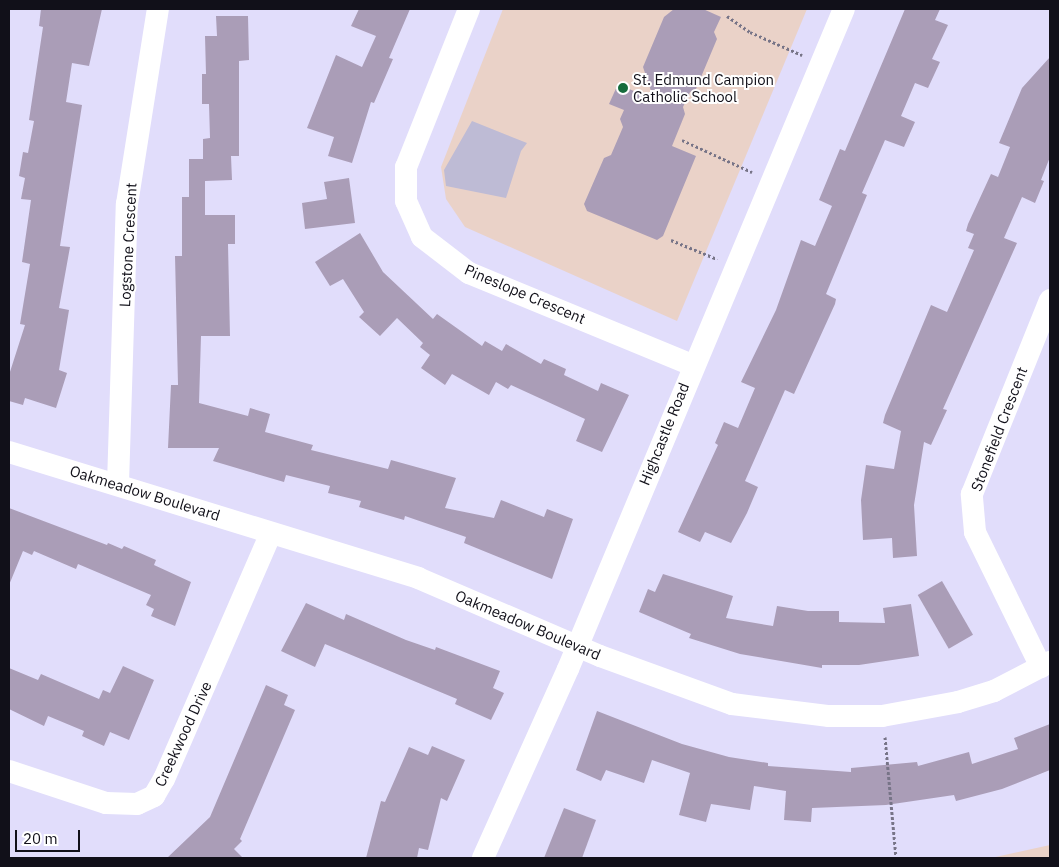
<!DOCTYPE html>
<html>
<head>
<meta charset="utf-8">
<style>
	body { margin:0 }
	#map { position:relative; width:1059px; height:867px; overflow:hidden; background:#e1ddfb; font-family:"IBM Plex Sans",sans-serif }
	div>[style] { position:absolute }
	.education>* { inset:0; background:#ead2c8 }
	.green>* { inset:0; background:#bebbd5 }
	.building>* { inset:0; background:#aa9db7; transform-origin:0 0 }
	.path>* { height:3px; margin-top:-1.5px; transform-origin:0; background:repeating-linear-gradient(90deg,#777487 0 2.5px,transparent 0 5px) }
	.minor>* { height:22px; margin:-11px; padding:0 11px; transform-origin:11px; border-radius:11px; background:#fff }
	.dots>* { width:14px; height:14px; translate:-50% -50%; box-sizing:border-box; border:2px solid #fff; border-radius:50% }
	span { translate:-50% -50%; white-space:nowrap; text-align:center; line-height:1.15; -webkit-text-stroke:4px #fff; paint-order:stroke }
	.poi-label { font-size:15px; color:#111019 }
	.left { translate:0 -50%; text-align:left }
	.street-label { font-size:15px; color:#111019 }
	.frame { position:absolute; inset:0; border:10px solid #111019; pointer-events:none }
	.scale { position:absolute; left:15px; top:830px; width:65px; height:22px; box-sizing:border-box; border:2px solid #111019; border-top:0; padding-left:6px; font-size:15px; line-height:18px; white-space:nowrap; color:#111019; -webkit-text-stroke:4px #fff; paint-order:stroke }
</style>
</head>
<body>
<div id="map">
	<div class="education">
		<div style="clip-path:polygon(503px 9px,807px 9px,677px 321px,465px 227px,446px 199px,441px 167px)"></div>
		<div style="clip-path:polygon(1050px 845px,1050px 858px,991px 858px)"></div>
	</div>
	<div class="green">
		<div style="clip-path:polygon(472px 121px,527px 143px,521px 151px,506px 198px,446px 186px,444px 170px)"></div>
	</div>
	<div class="building">
		<div style="clip-path:polygon(41px 9px,102px 9px,89px 66px,72px 63px,66px 102px,82px 105px,60px 246px,70px 247px,59px 308px,69px 310px,59px 370px,67px 373px,56px 408px,25px 398px,23px 405px,9px 401px,9px 375px,25px 325px,20px 324px,30px 264px,22px 262px,31px 200px,21px 199px,25px 178px,19px 176px,23px 152px,28px 153px,34px 121px,29px 120px,43px 27px,39px 26px)"></div>
		<div style="clip-path:polygon(359px 9px,410px 9px,389px 58px,393px 59px,374px 103px,371px 102px,352px 163px,328px 156px,334px 137px,307px 128px,336px 55px,362px 67px,376px 36px,351px 26px)"></div>
		<div style="clip-path:polygon(674px 9px,703px 9px,721px 17px,714px 32px,717px 39px,696px 89px,690px 92px,683px 107px,685px 114px,672px 146px,696px 156px,663px 236px,657px 240px,587px 211px,584px 204px,604px 158px,611px 155px,623px 127px,620px 119px,624px 110px,609px 104px,618px 84px,654px 100px,643px 67px,664px 17px)"></div>
		<div style="clip-path:polygon(905px 9px,940px 9px,935px 20px,948px 25px,932px 59px,940px 62px,928px 88px,915px 83px,901px 116px,915px 122px,904px 147px,885px 140px,862px 193px,867px 195px,826px 294px,836px 299px,835px 304px,794px 394px,785px 390px,745px 481px,758px 487px,747px 513px,731px 543px,705px 532px,700px 542px,678px 532px,718px 445px,715px 443px,724px 422px,738px 428px,755px 388px,741px 382px,776px 310px,801px 240px,815px 246px,832px 206px,819px 200px,840px 149px,845px 151px)"></div>
		<div style="clip-path:polygon(216px 16px,248px 16px,249px 60px,239px 61px,239px 156px,231px 156px,232px 180px,205px 181px,205px 215px,235px 215px,235px 244px,228px 244px,230px 336px,201px 336px,199px 403px,248px 416px,250px 408px,270px 414px,265px 432px,313px 445px,311px 450px,388px 469px,391px 460px,456px 478px,445px 508px,494px 518px,501px 500px,544px 517px,547px 509px,573px 519px,552px 579px,464px 543px,466px 537px,405px 516px,404px 520px,359px 507px,361px 501px,328px 493px,330px 486px,286px 475px,284px 482px,213px 461px,219px 448px,168px 448px,171px 385px,178px 385px,175px 256px,182px 256px,182px 197px,189px 197px,189px 159px,203px 159px,203px 139px,210px 138px,209px 104px,202px 104px,202px 74px,206px 74px,205px 36px,217px 36px)"></div>
		<div style="clip-path:polygon(1050px 57px,1050px 157px,1041px 180px,1044px 181px,1035px 203px,1022px 197px,1004px 238px,1017px 243px,943px 409px,947px 410px,931px 445px,924px 442px,914px 505px,917px 556px,893px 558px,892px 538px,863px 540px,861px 500px,866px 465px,894px 469px,901px 431px,883px 423px,885px 415px,931px 305px,947px 312px,974px 250px,968px 248px,974px 234px,966px 231px,968px 224px,991px 174px,998px 177px,1010px 147px,999px 143px,1022px 88px)"></div>
		<div style="clip-path:polygon(349px 178px,355px 223px,305px 229px,302px 203px,327px 199px,324px 182px)"></div>
		<div style="clip-path:polygon(360px 233px,383px 272px,433px 319px,437px 314px,482px 346px,485px 341px,502px 351px,506px 344px,541px 364px,544px 359px,566px 369px,564px 375px,598px 391px,601px 383px,629px 395px,602px 452px,576px 441px,585px 419px,511px 385px,508px 389px,496px 382px,489px 395px,452px 374px,445px 385px,421px 368px,430px 355px,420px 347px,423px 343px,397px 318px,380px 336px,359px 317px,364px 312px,343px 279px,330px 286px,315px 262px)"></div>
		<div style="clip-path:polygon(9px 508px,107px 545px,108px 543px,122px 549px,124px 546px,156px 560px,154px 565px,191px 582px,175px 626px,151px 616px,154px 609px,146px 605px,151px 595px,78px 564px,76px 569px,34px 551px,32px 555px,23px 551px,9px 585px)"></div>
		<div style="clip-path:polygon(663px 574px,733px 596px,726px 618px,773px 626px,777px 606px,808px 611px,839px 611px,839px 622px,885px 623px,883px 608px,911px 604px,919px 656px,859px 665px,822px 665px,822px 668px,740px 654px,689px 638px,691px 634px,639px 612px,648px 589px,655px 592px)"></div>
		<div style="left:942px;top:581px;width:62px;height:28px;rotate:60deg"></div>
		<div style="clip-path:polygon(306px 603px,344px 620px,346px 614px,406px 640px,435px 650px,436px 647px,500px 671px,493px 688px,504px 693px,491px 720px,455px 704px,457px 699px,325px 644px,315px 667px,281px 651px)"></div>
		<div style="clip-path:polygon(123px 666px,154px 680px,129px 740px,110px 732px,104px 746px,82px 736px,84px 731px,48px 716px,44px 726px,9px 709px,9px 668px,38px 680px,41px 674px,99px 699px,103px 690px,110px 693px)"></div>
		<div style="clip-path:polygon(266px 685px,288px 695px,284px 705px,295px 710px,240px 839px,242px 841px,234px 849px,243px 858px,167px 858px,210px 817px)"></div>
		<div style="clip-path:polygon(597px 711px,682px 744px,729px 757px,768px 763px,768px 766px,851px 772px,851px 768px,917px 762px,918px 766px,969px 752px,972px 764px,1018px 749px,1014px 738px,1050px 724px,1050px 770px,1002px 789px,956px 801px,954px 795px,886px 805px,812px 808px,811px 822px,784px 820px,786px 791px,754px 786px,750px 810px,711px 804px,706px 822px,679px 815px,690px 773px,652px 760px,644px 783px,606px 770px,601px 781px,576px 770px)"></div>
		<div style="clip-path:polygon(432px 746px,465px 760px,447px 801px,441px 798px,428px 850px,419px 848px,417px 858px,366px 858px,381px 801px,385px 802px,409px 747px,428px 755px)"></div>
		<div style="clip-path:polygon(564px 808px,596px 820px,582px 858px,544px 858px)"></div>
	</div>
	<div class="path">
		<div style="left:727px;top:16px;width:28px;rotate:35deg"></div>
		<div style="left:750px;top:32px;width:57px;rotate:23.9deg"></div>
		<div style="left:682px;top:140px;width:77px;rotate:24.6deg"></div>
		<div style="left:671px;top:240px;width:50px;rotate:22.4deg"></div>
		<div style="left:885px;top:737px;width:121px;rotate:84.8deg"></div>
	</div>
	<div class="minor">
		<div style="left:469px;top:9px;width:170px;rotate:111.7deg"></div>
		<div style="left:406px;top:167px;width:34px;rotate:90deg"></div>
		<div style="left:406px;top:201px;width:39px;rotate:66deg"></div>
		<div style="left:422px;top:237px;width:59px;rotate:37.5deg"></div>
		<div style="left:469px;top:273px;width:241px;rotate:22.4deg"></div>
		<div style="left:9px;top:452px;width:428px;rotate:17.1deg"></div>
		<div style="left:418px;top:578px;width:198px;rotate:23.2deg"></div>
		<div style="left:600px;top:656px;width:140px;rotate:20deg"></div>
		<div style="left:732px;top:704px;width:98px;rotate:7.1deg"></div>
		<div style="left:829px;top:716px;width:53px"></div>
		<div style="left:882px;top:716px;width:77px;rotate:-10.4deg"></div>
		<div style="left:958px;top:702px;width:38px;rotate:-17deg"></div>
		<div style="left:994px;top:691px;width:63px;rotate:-27.4deg"></div>
		<div style="left:118px;top:484px;width:280px;rotate:-88.2deg"></div>
		<div style="left:127px;top:204px;width:197px;rotate:-81deg"></div>
		<div style="left:1041px;top:667px;width:150px;rotate:-116.1deg"></div>
		<div style="left:975px;top:532px;width:38px;rotate:-95deg"></div>
		<div style="left:972px;top:494px;width:209px;rotate:-68.1deg"></div>
		<div style="left:9px;top:771px;width:102px;rotate:18.3deg"></div>
		<div style="left:106px;top:803px;width:31px;rotate:2deg"></div>
		<div style="left:137px;top:804px;width:19px;rotate:-25deg"></div>
		<div style="left:154px;top:796px;width:20px;rotate:-60deg"></div>
		<div style="left:164px;top:779px;width:268px;rotate:-66.5deg"></div>
		<div style="left:483px;top:858px;width:207px;rotate:-65.8deg"></div>
		<div style="left:568px;top:669px;width:715px;rotate:-67.31deg"></div>
	</div>
	<div class="dots">
		<div style="left:623px;top:88px;background:#156b3c"></div>
	</div>
	<div class="poi-label">
		<span class="left" style="left:633px;top:88px">St. Edmund Campion<br>Catholic School</span>
	</div>
	<div class="street-label">
		<span style="left:128px;top:245px;rotate:-87deg">Logstone Crescent</span>
		<span style="left:525px;top:294px;rotate:23deg">Pineslope Crescent</span>
		<span style="left:999px;top:429px;rotate:-69deg">Stonefield Crescent</span>
		<span style="left:664px;top:434px;rotate:-68deg">Highcastle Road</span>
		<span style="left:145px;top:493px;rotate:17deg">Oakmeadow Boulevard</span>
		<span style="left:528px;top:625px;rotate:23deg">Oakmeadow Boulevard</span>
		<span style="left:183px;top:734px;rotate:-65deg">Creekwood Drive</span>
	</div>
	<div class="frame"></div>
	<div class="scale">20 m</div>
</div>
</body>
</html>
